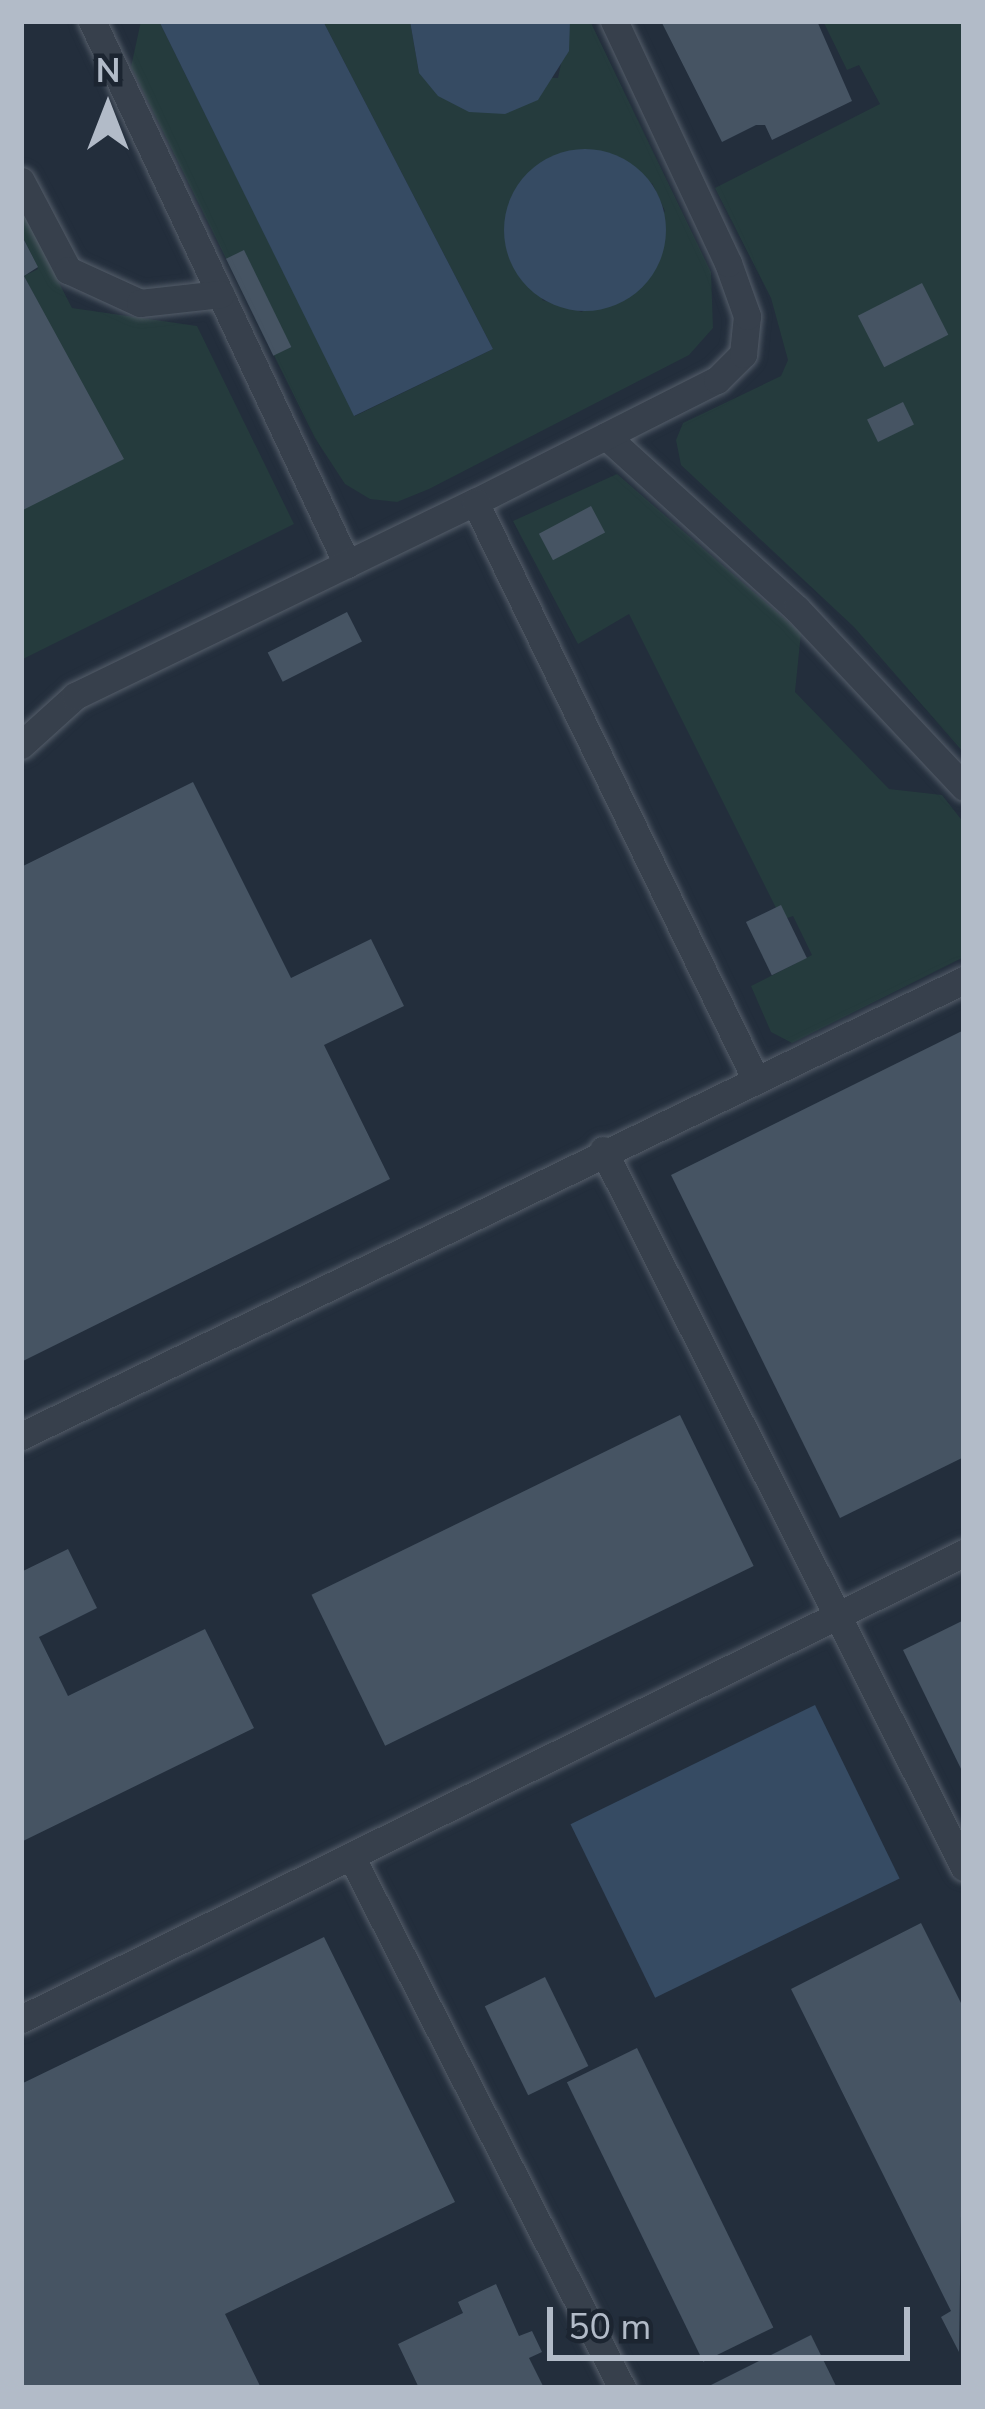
<!DOCTYPE html>
<html>
<head>
<meta charset="utf-8">
<style>
	body { margin:0 }
	#map { position:relative; width:985px; height:2409px; overflow:hidden; background:#232e3c; font-family:"Nunito Sans",sans-serif }
	div>[style] { position:absolute }
	.green>* { inset:0; background:#253b3d }
	.water>* { inset:0; background:#364b63; transform-origin:0 0 }
	.round { border-radius:50% }
	.building>* { inset:0; background:#465463; transform-origin:0 0 }
	.roads { filter:drop-shadow(0 0 3px #555e6a) drop-shadow(0 0 3px #555e6a) }
	.lane>* { height:27px; margin:-13.5px; padding:0 13.5px; transform-origin:13.5px; border-radius:13.5px; background:#37404c }
	span { translate:-50% -50%; white-space:nowrap; text-align:center; line-height:1.15; -webkit-text-stroke:9px #1c2531; paint-order:stroke }
	.frame { position:absolute; inset:0; border:24px solid #b2bbc8; pointer-events:none }
	.north { position:absolute; left:48px; top:48px; width:120px; height:120px; -webkit-text-stroke:9px #1c2531; paint-order:stroke; rotate:0deg; font-size:33px; font-weight:700; line-height:48px; text-align:center; color:#b2bbc8 }
	.north::after { content:''; display:block; margin:auto; width:42px; height:54px; background:#b2bbc8; clip-path:polygon(50% 0,100% 100%,50% 72%,0 100%) }
	.scale { position:absolute; left:547px; top:2307px; width:363px; height:54px; box-sizing:border-box; border:6px solid #b2bbc8; border-top:0; padding-left:15px; font-size:36px; line-height:42px; white-space:nowrap; color:#b2bbc8; -webkit-text-stroke:9px #1c2531; paint-order:stroke }
</style>
</head>
<body>
<div id="map">
	<div class="green">
		<div style="clip-path:polygon(evenodd,141px 21px,159px 21px,355px 416px,493px 349px,323px 21px,410px 21px,419px 73px,558px 78px,570px 21px,590px 21px,711px 272px,713px 328px,689px 355px,429px 489px,397px 502px,370px 499px,345px 484px,315px 438px,131px 67px,141px 21px,652px 183px,665px 211px,582px 312px,542px 300px,652px 183px)"></div>
		<div style="clip-path:polygon(823px 21px,964px 21px,964px 753px,854px 627px,681px 465px,676px 440px,683px 423px,781px 376px,788px 360px,771px 298px,715px 188px,880px 104px,859px 65px,847px 70px)"></div>
		<div style="clip-path:polygon(21px 209px,72px 308px,197px 326px,294px 524px,21px 660px,21px 508px,120px 459px,24px 276px,38px 269px,21px 233px)"></div>
		<div style="clip-path:polygon(617px 474px,801px 633px,795px 692px,889px 789px,942px 795px,964px 823px,964px 957px,792px 1043px,771px 1032px,751px 986px,812px 955px,793px 916px,782px 920px,629px 614px,578px 644px,513px 521px)"></div>
	</div>
	<div class="water">
		<div style="clip-path:polygon(159px 21px,323px 21px,493px 349px,354px 416px)"></div>
		<div style="clip-path:polygon(410px 21px,570px 21px,569px 51px,538px 100px,505px 114px,469px 112px,438px 96px,419px 73px)"></div>
		<div class="round" style="left:504px;top:149px;width:162px;height:162px"></div>
		<div style="left:815px;top:1705px;width:193px;height:272px;rotate:64deg"></div>
	</div>
	<div class="building">
		<div style="clip-path:polygon(661px 21px,817px 21px,852px 101px,772px 140px,765px 125px,756px 125px,722px 142px)"></div>
		<div style="clip-path:polygon(21px 234px,38px 267px,24px 276px,124px 459px,21px 511px)"></div>
		<div style="left:244px;top:250px;width:108px;height:20px;rotate:64deg"></div>
		<div style="left:922px;top:283px;width:58px;height:72px;rotate:63deg"></div>
		<div style="left:903px;top:402px;width:25px;height:40px;rotate:64deg"></div>
		<div style="left:591px;top:506px;width:30px;height:59px;rotate:62deg"></div>
		<div style="left:347px;top:612px;width:33px;height:89px;rotate:63deg"></div>
		<div style="clip-path:polygon(193px 782px,291px 978px,371px 939px,404px 1006px,324px 1045px,390px 1179px,21px 1362px,21px 867px)"></div>
		<div style="left:781px;top:905px;width:59px;height:39px;rotate:64deg"></div>
		<div style="clip-path:polygon(964px 1030px,964px 1457px,840px 1518px,671px 1175px)"></div>
		<div style="left:680px;top:1415px;width:168px;height:410px;rotate:64deg"></div>
		<div style="clip-path:polygon(68px 1549px,97px 1608px,39px 1637px,68px 1696px,205px 1629px,254px 1728px,21px 1842px,21px 1572px)"></div>
		<div style="clip-path:polygon(964px 1620px,964px 1775px,903px 1650px)"></div>
		<div style="clip-path:polygon(921px 1923px,964px 2009px,959px 2352px,941px 2317px,951px 2311px,791px 1989px)"></div>
		<div style="clip-path:polygon(324px 1937px,455px 2202px,225px 2314px,261px 2388px,21px 2388px,21px 2084px)"></div>
		<div style="left:545px;top:1977px;width:99px;height:67px;rotate:64deg"></div>
		<div style="left:637px;top:2048px;width:311px;height:78px;rotate:64deg"></div>
		<div style="clip-path:polygon(496px 2284px,519px 2336px,532px 2331px,542px 2352px,529px 2358px,544px 2388px,419px 2388px,398px 2344px,463px 2313px,458px 2302px)"></div>
		<div style="clip-path:polygon(811px 2335px,837px 2388px,705px 2388px)"></div>
	</div>
	<div class="roads">
		<div class="lane">
			<div style="left:92px;top:21px;width:600px;rotate:64.84deg"></div>
			<div style="left:21px;top:181px;width:101px;rotate:62.2deg"></div>
			<div style="left:68px;top:270px;width:79px;rotate:24.6deg"></div>
			<div style="left:140px;top:303px;width:81px;rotate:-6.4deg"></div>
			<div style="left:606px;top:436px;width:258px;rotate:42.2deg"></div>
			<div style="left:797px;top:609px;width:244px;rotate:46.8deg"></div>
			<div style="left:475px;top:502px;width:271px;rotate:-26.8deg"></div>
			<div style="left:717px;top:380px;width:37px;rotate:-45deg"></div>
			<div style="left:743px;top:354px;width:38px;rotate:-84deg"></div>
			<div style="left:747px;top:316px;width:56px;rotate:-109.7deg"></div>
			<div style="left:728px;top:263px;width:268px;rotate:-115.2deg"></div>
			<div style="left:21px;top:745px;width:73px;rotate:-42.2deg"></div>
			<div style="left:75px;top:696px;width:445px;rotate:-25.9deg"></div>
			<div style="left:475px;top:502px;width:638px;rotate:64.08deg"></div>
			<div style="left:603px;top:1150px;width:803px;rotate:63.28deg"></div>
			<div style="left:21px;top:1436px;width:1047px;rotate:-25.81deg"></div>
			<div style="left:351px;top:1856px;width:597px;rotate:63.01deg"></div>
			<div style="left:21px;top:2019px;width:1052px;rotate:-26.3deg"></div>
		</div>
	</div>
	<div class="frame"></div>
	<div class="north">N</div>
	<div class="scale">50 m</div>
</div>
</body>
</html>
